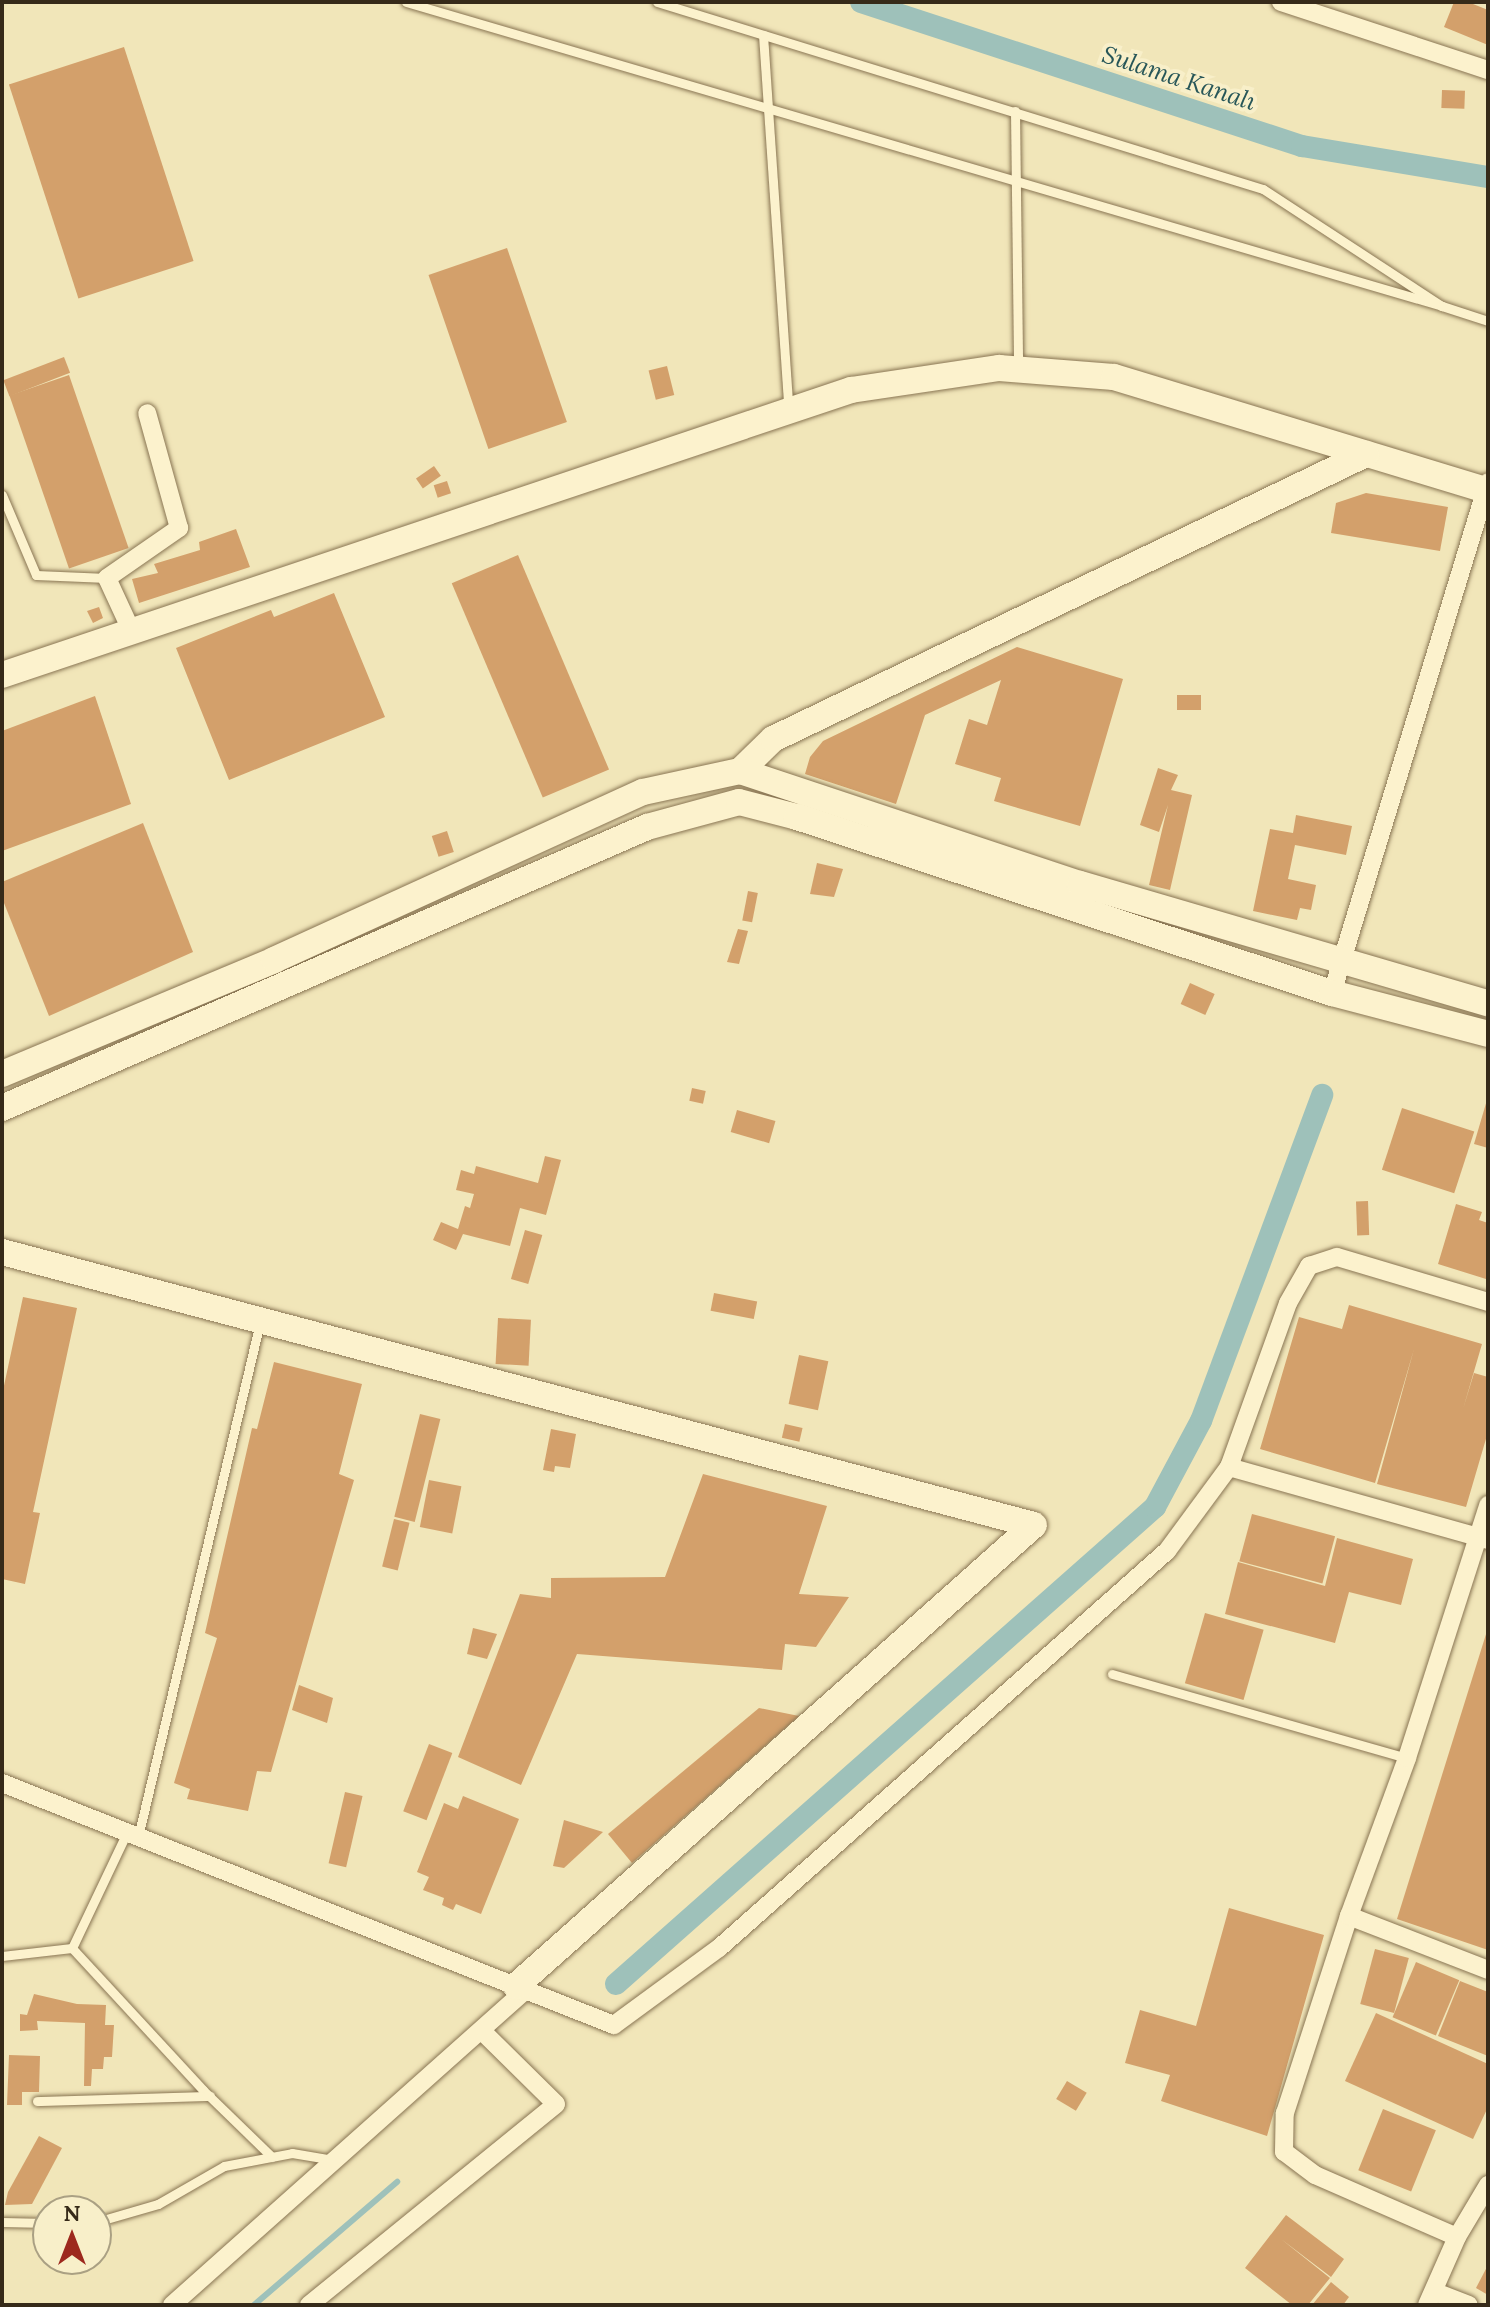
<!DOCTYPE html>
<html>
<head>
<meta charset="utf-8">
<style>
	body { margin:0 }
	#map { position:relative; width:1490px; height:2307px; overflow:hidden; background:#f1e6b9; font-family:Lora,serif }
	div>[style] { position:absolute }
	.stream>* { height:6px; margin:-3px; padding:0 3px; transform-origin:3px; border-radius:3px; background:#9ec1ba }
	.canal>* { height:22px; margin:-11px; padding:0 11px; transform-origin:11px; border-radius:11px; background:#9ec1ba }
	.building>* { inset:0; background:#d3a06b; transform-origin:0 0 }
	.roads { filter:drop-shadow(0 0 2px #897553) drop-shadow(0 0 2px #897553) }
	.lane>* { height:9px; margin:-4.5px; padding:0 4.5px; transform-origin:4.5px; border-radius:4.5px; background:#fcf2cd }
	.street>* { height:18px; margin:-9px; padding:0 9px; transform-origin:9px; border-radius:9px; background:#fcf2cd }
	.secondary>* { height:26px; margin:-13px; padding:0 13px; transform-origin:13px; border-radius:13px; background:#fcf2cd }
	span { translate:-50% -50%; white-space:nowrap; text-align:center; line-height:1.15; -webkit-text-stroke:8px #f8efc9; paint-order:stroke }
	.water-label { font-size:24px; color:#275658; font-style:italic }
	.frame { position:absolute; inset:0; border:4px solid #362a19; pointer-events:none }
	.north { position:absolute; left:32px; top:2195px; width:80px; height:80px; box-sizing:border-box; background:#f8efc9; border:2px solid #aaa083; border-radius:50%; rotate:0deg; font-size:22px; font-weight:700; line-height:32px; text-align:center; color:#362a19 }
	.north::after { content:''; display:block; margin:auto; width:28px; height:36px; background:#9d291e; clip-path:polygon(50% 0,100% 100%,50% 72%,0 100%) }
</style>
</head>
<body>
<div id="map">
	<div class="stream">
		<div style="left:254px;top:2305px;width:189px;rotate:-40.7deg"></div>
	</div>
	<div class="canal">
		<div style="left:861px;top:2px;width:464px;rotate:18.1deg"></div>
		<div style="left:1302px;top:146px;width:189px;rotate:9.5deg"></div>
		<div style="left:616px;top:1984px;width:720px;rotate:-41.51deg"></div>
		<div style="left:1155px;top:1507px;width:98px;rotate:-61.9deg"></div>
		<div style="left:1201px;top:1421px;width:348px;rotate:-69.6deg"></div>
	</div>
	<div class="building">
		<div style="clip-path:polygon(1454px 2px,1468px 2px,1488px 10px,1488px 45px,1444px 27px)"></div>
		<div style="left:124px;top:47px;width:225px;height:121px;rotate:72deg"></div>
		<div style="left:1442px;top:90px;width:23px;height:18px;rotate:2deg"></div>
		<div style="left:507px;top:248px;width:184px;height:83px;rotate:71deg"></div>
		<div style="left:64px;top:357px;width:17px;height:65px;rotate:69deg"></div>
		<div style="left:667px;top:366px;width:30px;height:19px;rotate:76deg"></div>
		<div style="left:69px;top:375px;width:183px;height:63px;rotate:71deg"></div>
		<div style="left:434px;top:466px;width:12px;height:22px;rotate:55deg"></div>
		<div style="left:447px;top:481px;width:13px;height:14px;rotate:72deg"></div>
		<div style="clip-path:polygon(1366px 493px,1448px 507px,1440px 551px,1331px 533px,1336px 503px)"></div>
		<div style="clip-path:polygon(236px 529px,250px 567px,139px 603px,132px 579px,158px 573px,154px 564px,200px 550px,199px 542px)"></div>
		<div style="left:518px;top:555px;width:233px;height:72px;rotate:67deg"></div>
		<div style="clip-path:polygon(334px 593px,385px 717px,229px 780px,176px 648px,271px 610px,274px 617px)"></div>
		<div style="clip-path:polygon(99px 607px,103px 618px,93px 623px,87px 611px)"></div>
		<div style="clip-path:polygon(1017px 647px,1123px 679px,1080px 826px,994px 801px,1001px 778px,955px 764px,969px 719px,987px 725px,1001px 680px,925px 715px,896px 804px,805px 774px,810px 757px,823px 741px)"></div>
		<div style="left:1177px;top:695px;width:24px;height:15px"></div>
		<div style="clip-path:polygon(95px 696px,131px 804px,2px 851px,2px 731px)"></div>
		<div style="clip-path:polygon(1158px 768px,1178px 775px,1171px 790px,1192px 795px,1170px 890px,1149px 885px,1168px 805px,1159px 832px,1140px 825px)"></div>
		<div style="clip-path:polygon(1296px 815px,1352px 826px,1346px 855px,1295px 845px,1288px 879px,1316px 885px,1311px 910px,1300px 908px,1297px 920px,1253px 911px,1270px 829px,1293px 833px)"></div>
		<div style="clip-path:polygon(143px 823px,193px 952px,49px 1016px,2px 898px,2px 882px)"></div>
		<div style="left:447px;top:831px;width:22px;height:16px;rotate:72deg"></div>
		<div style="clip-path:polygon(817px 863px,843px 869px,834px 897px,810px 894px)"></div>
		<div style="left:748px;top:891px;width:10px;height:30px;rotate:11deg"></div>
		<div style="clip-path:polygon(738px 929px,748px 931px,739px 964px,727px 962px)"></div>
		<div style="left:1190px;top:983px;width:27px;height:23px;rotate:24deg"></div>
		<div style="left:692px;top:1088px;width:14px;height:13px;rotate:12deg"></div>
		<div style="clip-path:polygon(1487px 1100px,1488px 1100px,1488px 1148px,1474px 1144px)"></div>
		<div style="left:1402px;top:1108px;width:76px;height:65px;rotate:18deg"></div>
		<div style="left:737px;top:1110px;width:40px;height:23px;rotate:16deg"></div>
		<div style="clip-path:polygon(545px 1156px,561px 1160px,546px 1215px,520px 1208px,510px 1246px,463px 1234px,456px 1250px,433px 1240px,441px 1222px,458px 1229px,465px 1206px,470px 1208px,474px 1194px,456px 1190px,461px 1170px,474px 1174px,476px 1166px,538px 1183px)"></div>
		<div style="left:1368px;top:1201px;width:34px;height:12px;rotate:88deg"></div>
		<div style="clip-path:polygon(1456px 1204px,1482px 1212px,1479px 1220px,1488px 1223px,1486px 1279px,1438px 1264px)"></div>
		<div style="left:525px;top:1230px;width:18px;height:51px;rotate:16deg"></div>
		<div style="left:714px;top:1293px;width:44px;height:18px;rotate:11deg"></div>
		<div style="clip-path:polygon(23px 1297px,77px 1308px,33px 1512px,40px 1513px,25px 1584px,2px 1579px,2px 1395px)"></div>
		<div style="clip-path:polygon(1349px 1305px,1482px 1344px,1463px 1409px,1474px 1373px,1488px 1377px,1488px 1432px,1466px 1507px,1377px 1484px,1414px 1349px,1375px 1483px,1260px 1449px,1299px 1317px,1342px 1329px)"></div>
		<div style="left:498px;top:1318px;width:33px;height:46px;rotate:3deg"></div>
		<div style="left:799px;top:1355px;width:30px;height:50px;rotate:12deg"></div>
		<div style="clip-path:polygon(274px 1362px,362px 1384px,339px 1474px,354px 1480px,271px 1772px,257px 1771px,248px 1811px,187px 1799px,190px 1789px,174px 1783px,217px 1638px,205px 1633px,252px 1428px,257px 1429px)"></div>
		<div style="left:420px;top:1414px;width:21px;height:106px;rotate:14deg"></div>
		<div style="left:785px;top:1424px;width:18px;height:14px;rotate:13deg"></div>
		<div style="clip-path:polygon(551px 1429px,576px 1434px,570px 1468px,555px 1466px,554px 1472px,543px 1470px)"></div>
		<div style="clip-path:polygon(703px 1474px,827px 1506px,799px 1594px,849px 1597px,816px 1647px,785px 1644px,782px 1670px,577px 1654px,521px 1785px,458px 1757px,520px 1594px,551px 1598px,551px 1578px,665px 1577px)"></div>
		<div style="left:429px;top:1480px;width:33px;height:48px;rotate:11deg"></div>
		<div style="left:1252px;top:1514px;width:86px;height:49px;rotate:15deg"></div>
		<div style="left:394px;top:1519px;width:16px;height:49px;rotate:14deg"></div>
		<div style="clip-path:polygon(1337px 1538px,1413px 1559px,1401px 1605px,1349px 1592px,1335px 1643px,1225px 1614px,1238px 1562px,1325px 1586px)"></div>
		<div style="left:1205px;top:1613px;width:61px;height:73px;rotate:16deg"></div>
		<div style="clip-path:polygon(473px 1628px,497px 1634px,487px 1659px,467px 1654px)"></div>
		<div style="clip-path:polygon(1487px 1631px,1488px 1631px,1488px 1950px,1397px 1919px)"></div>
		<div style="clip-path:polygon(299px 1685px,333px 1698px,327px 1723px,292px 1710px)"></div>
		<div style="clip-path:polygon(759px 1708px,799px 1716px,632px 1863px,608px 1834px)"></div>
		<div style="left:429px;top:1744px;width:25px;height:72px;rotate:21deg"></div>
		<div style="left:345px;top:1792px;width:18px;height:73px;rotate:13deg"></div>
		<div style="clip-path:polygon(463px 1796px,519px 1819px,481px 1914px,456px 1904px,453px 1910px,442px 1905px,444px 1898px,423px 1890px,429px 1877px,417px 1872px,444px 1803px,458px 1809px)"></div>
		<div style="clip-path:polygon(564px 1820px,603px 1832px,564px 1868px,553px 1866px)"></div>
		<div style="clip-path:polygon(1229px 1908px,1324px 1935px,1267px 2136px,1161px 2101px,1170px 2075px,1125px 2063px,1140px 2010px,1196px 2026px)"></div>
		<div style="left:1375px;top:1949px;width:35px;height:57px;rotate:15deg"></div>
		<div style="left:1416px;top:1962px;width:47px;height:60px;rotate:23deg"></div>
		<div style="clip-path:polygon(1460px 1981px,1488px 1992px,1488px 2056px,1438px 2036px)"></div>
		<div style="clip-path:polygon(34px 1994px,77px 2004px,106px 2005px,105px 2025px,114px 2025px,112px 2057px,104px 2057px,103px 2069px,92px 2069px,91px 2086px,84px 2086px,85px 2023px,37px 2021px,38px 2030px,20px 2031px,20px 2014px,27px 2015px)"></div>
		<div style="clip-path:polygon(1376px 2013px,1488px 2064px,1488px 2107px,1473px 2139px,1345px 2081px)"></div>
		<div style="clip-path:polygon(9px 2055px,40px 2056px,39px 2092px,22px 2092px,22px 2105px,7px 2105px)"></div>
		<div style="left:1067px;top:2081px;width:23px;height:21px;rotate:31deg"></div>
		<div style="left:1383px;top:2109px;width:57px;height:66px;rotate:22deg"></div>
		<div style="clip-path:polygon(39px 2136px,62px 2148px,32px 2204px,5px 2205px,8px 2192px)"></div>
		<div style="clip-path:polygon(1286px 2215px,1344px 2259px,1331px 2277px,1281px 2239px,1330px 2278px,1308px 2305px,1292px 2305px,1245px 2268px)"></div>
		<div style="clip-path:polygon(1488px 2265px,1488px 2295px,1476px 2288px)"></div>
		<div style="clip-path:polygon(1331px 2282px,1349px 2297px,1343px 2305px,1312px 2305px)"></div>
	</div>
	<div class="roads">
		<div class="lane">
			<div style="left:406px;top:2px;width:1080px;rotate:16.35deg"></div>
			<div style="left:657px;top:2px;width:634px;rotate:17.15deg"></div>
			<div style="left:1263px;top:189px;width:214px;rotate:33.2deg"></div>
			<div style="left:1442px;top:306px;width:48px;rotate:18.1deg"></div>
			<div style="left:763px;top:35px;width:372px;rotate:86.1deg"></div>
			<div style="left:1015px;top:111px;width:257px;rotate:89.3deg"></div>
			<div style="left:2px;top:495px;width:87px;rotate:67deg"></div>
			<div style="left:36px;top:575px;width:71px;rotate:2.4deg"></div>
			<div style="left:1112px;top:1674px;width:307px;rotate:15.9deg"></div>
			<div style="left:138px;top:1837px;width:529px;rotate:-76.67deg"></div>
			<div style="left:72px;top:1948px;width:128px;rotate:-64.6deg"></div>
			<div style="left:2px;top:1956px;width:70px;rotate:-6.5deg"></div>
			<div style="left:72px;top:1948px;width:193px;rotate:47.3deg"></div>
			<div style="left:203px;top:2090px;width:96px;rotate:44.2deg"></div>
			<div style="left:37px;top:2101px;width:173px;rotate:-1.7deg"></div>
			<div style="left:2px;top:2222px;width:46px;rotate:1.2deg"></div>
			<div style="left:96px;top:2222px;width:65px;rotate:-16.2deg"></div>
			<div style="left:158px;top:2204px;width:76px;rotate:-29.9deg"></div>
			<div style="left:224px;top:2166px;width:69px;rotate:-10.8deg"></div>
			<div style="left:292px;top:2153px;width:43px;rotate:9.5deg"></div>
		</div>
		<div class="street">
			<div style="left:1281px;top:2px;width:218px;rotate:18.2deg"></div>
			<div style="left:131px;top:630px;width:57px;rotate:-114.8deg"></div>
			<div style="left:107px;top:578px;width:88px;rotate:-34.8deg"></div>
			<div style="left:179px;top:528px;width:119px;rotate:-105.5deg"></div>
			<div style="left:1332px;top:993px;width:534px;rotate:-73.02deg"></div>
			<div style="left:1229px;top:1467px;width:269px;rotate:15.7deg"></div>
			<div style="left:2px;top:1783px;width:658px;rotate:21.58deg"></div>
			<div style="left:614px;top:2025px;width:130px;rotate:-36.3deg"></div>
			<div style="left:719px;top:1948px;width:599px;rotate:-41.55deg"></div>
			<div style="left:1167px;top:1551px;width:104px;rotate:-53.6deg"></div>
			<div style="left:1229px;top:1467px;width:174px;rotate:-70.2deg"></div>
			<div style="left:1288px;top:1303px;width:43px;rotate:-60.4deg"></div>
			<div style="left:1309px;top:1266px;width:29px;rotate:-18deg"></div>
			<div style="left:1337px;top:1257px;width:158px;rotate:16.6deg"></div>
			<div style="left:1349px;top:1916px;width:149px;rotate:21.2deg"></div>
			<div style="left:1457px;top:2237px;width:155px;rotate:-156.4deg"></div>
			<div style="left:1315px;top:2175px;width:39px;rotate:-143deg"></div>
			<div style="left:1284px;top:2152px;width:39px;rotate:-89deg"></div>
			<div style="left:1285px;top:2113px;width:207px;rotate:-72deg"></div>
			<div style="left:1349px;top:1916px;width:168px;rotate:-69.8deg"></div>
			<div style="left:1407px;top:1758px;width:266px;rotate:-72.2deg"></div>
			<div style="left:1435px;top:2292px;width:36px;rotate:21deg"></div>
			<div style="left:172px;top:2305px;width:474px;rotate:-41.7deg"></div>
			<div style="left:309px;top:2305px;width:318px;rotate:-39.1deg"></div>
			<div style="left:556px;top:2104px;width:105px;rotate:-135.4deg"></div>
			<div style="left:1427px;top:2305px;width:74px;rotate:-66.2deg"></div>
			<div style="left:1457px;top:2237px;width:61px;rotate:-59.2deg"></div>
		</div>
		<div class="secondary">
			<div style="left:2px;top:675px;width:896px;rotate:-18.56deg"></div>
			<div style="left:851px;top:390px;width:150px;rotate:-8.5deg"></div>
			<div style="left:999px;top:368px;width:115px;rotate:4.5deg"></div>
			<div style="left:1114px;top:377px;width:388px;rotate:16.9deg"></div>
			<div style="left:740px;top:771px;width:46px;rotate:-44.1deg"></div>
			<div style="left:773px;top:739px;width:658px;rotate:-25.67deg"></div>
			<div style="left:2px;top:1074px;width:295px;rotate:-22.7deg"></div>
			<div style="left:274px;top:960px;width:405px;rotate:-24.5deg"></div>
			<div style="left:643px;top:792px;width:99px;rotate:-12.2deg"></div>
			<div style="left:740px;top:771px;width:358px;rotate:18.4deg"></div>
			<div style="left:1080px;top:884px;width:425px;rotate:16.3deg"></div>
			<div style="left:2px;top:1108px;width:704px;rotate:-23.54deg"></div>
			<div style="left:647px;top:827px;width:95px;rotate:-15.2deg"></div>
			<div style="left:739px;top:802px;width:60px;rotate:14.5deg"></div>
			<div style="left:797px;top:817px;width:563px;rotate:18.21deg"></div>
			<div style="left:1332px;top:993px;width:161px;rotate:14.7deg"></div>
			<div style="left:2px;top:1252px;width:1067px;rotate:14.82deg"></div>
			<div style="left:516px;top:1986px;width:693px;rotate:-41.67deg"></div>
		</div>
	</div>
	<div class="water-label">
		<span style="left:1179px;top:78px;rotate:18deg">Sulama Kanalı</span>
	</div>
	<div class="frame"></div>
	<div class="north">N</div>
</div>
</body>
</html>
